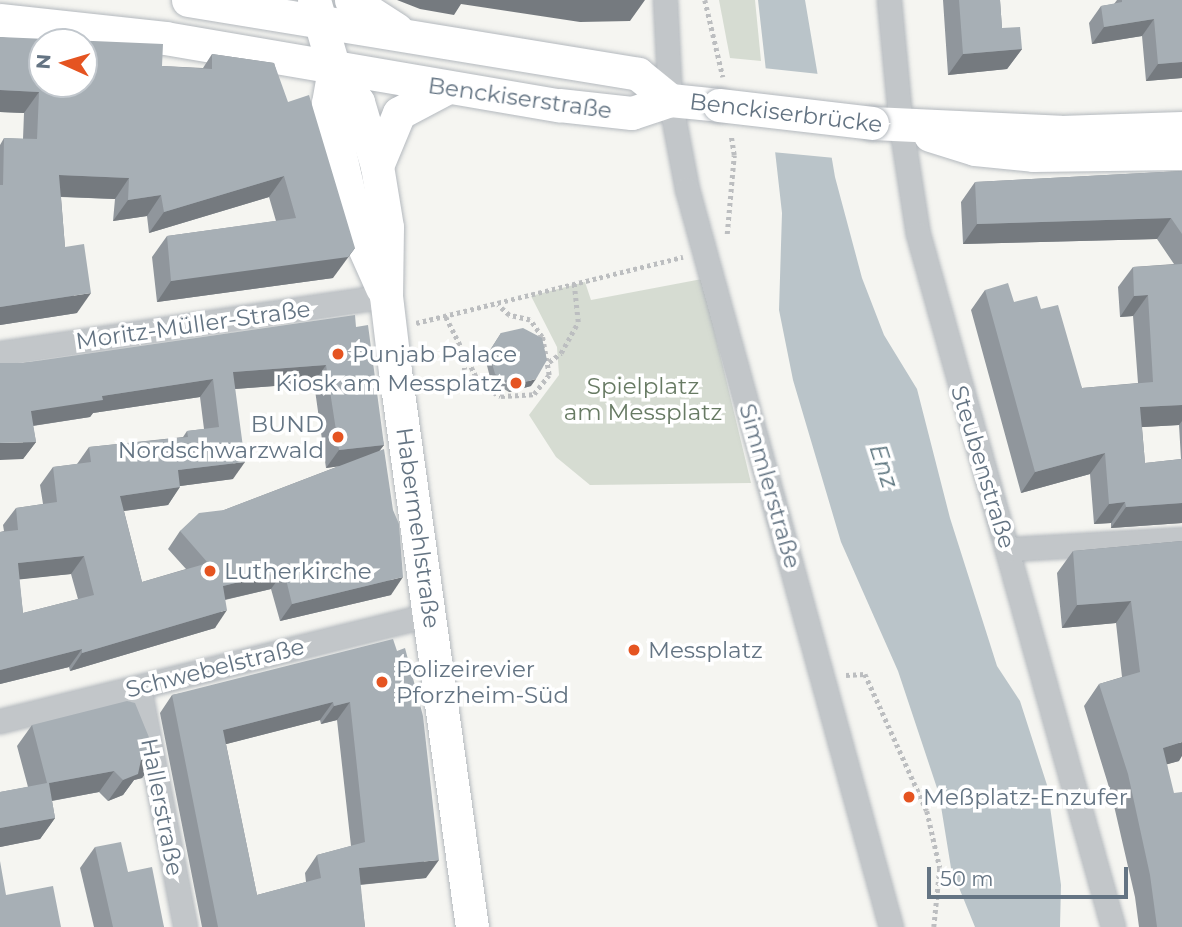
<!DOCTYPE html>
<html>
<head>
<meta charset="utf-8">
<style>
	body { margin:0 }
	#map { position:relative; width:1182px; height:927px; overflow:hidden; background:#f5f5f1; font-family:Montserrat,sans-serif }
	div>[style] { position:absolute }
	.green>* { inset:0; background:#d6dcd2 }
	.water>* { inset:0; background:#bac4c9 }
	.pier>* { inset:0; background:#f5f5f1 }
	.path>* { height:4.5px; margin-top:-2.25px; transform-origin:0; background:repeating-linear-gradient(90deg,#bcbec0 0 3.5px,transparent 0 7px) }
	.roads { filter:drop-shadow(0 0 2px #b4b9be) drop-shadow(0 0 2px #b4b9be) }
	.street>* { height:23px; margin:-11.5px; padding:0 11.5px; transform-origin:11.5px; border-radius:11.5px; background:#c2c6c9 }
	.secondary>* { height:33px; margin:-16.5px; padding:0 16.5px; transform-origin:16.5px; border-radius:16.5px; background:#fff }
	.bridges { filter:drop-shadow(0 0 2px #b4b9be) drop-shadow(0 0 2px #b4b9be) }
	.secondary-bridge>* { height:33px; margin:-16.5px; padding:0 16.5px; transform-origin:16.5px; border-radius:16.5px; background:#fff }
	.wall>* { inset:0; background:#90969c }
	.shaded-wall>* { inset:0; background:#757a7f }
	.building>* { inset:0; background:#a7afb5 }
	.dots>* { width:19px; height:19px; translate:-50% -50%; box-sizing:border-box; border:4px solid #fff; border-radius:50% }
	span { translate:-50% -50%; white-space:nowrap; text-align:center; line-height:1.15; -webkit-text-stroke:7px #fff; paint-order:stroke }
	.street-label { font-size:23px; color:#647483 }
	.poi-label { font-size:23px; color:#647483 }
	.left { translate:0 -50%; text-align:left }
	.right { translate:-100% -50%; text-align:right }
	.park-label { font-size:23px; color:#677a63 }
	.water-label { font-size:24px; color:#5f7780; font-style:italic }
	.north { position:absolute; left:28px; top:28px; width:70px; height:70px; box-sizing:border-box; background:#fff; border:2px solid #c1c7cd; border-radius:50%; rotate:274deg; font-size:19px; font-weight:700; line-height:28px; text-align:center; color:#647483 }
	.north::after { content:''; display:block; margin:auto; width:24px; height:32px; background:#e55421; clip-path:polygon(50% 0,100% 100%,50% 72%,0 100%) }
	.scale { position:absolute; left:927px; top:867px; width:201px; height:32px; box-sizing:border-box; border:4px solid #647483; border-top:0; padding-left:9px; font-size:21px; line-height:24px; white-space:nowrap; color:#647483; -webkit-text-stroke:5px #fff; paint-order:stroke }
</style>
</head>
<body>
<div id="map">
	<div class="green">
		<div style="clip-path:polygon(719px 0,755px 0,761px 61px,730px 58px)"></div>
		<div style="clip-path:polygon(702px 279px,751px 483px,590px 485px,556px 457px,529px 415px,559px 375px,557px 347px,531px 296px,585px 282px,591px 300px)"></div>
	</div>
	<div class="water">
		<div style="clip-path:polygon(758px 0,805px 0,835px 177px,862px 278px,884px 335px,917px 389px,950px 518px,997px 666px,1020px 701px,1047px 785px,1061px 885px,1060px 927px,975px 927px,951px 868px,939px 794px,898px 671px,841px 542px,793px 380px,779px 310px,782px 213px)"></div>
	</div>
	<div class="pier">
		<div style="clip-path:polygon(763px 68px,819px 74px,835px 158px,772px 152px)"></div>
	</div>
	<div class="path">
		<div style="left:705px;top:0;width:79px;rotate:76.8deg"></div>
		<div style="left:727px;top:234px;width:79px;rotate:-84.9deg"></div>
		<div style="left:734px;top:155px;width:20px;rotate:-99deg"></div>
		<div style="left:446px;top:317px;width:77px;rotate:63.1deg"></div>
		<div style="left:481px;top:386px;width:22px;rotate:27deg"></div>
		<div style="left:501px;top:396px;width:33px;rotate:-3deg"></div>
		<div style="left:534px;top:394px;width:24px;rotate:-52deg"></div>
		<div style="left:549px;top:375px;width:39px;rotate:-100deg"></div>
		<div style="left:542px;top:337px;width:21px;rotate:-125deg"></div>
		<div style="left:530px;top:320px;width:22px;rotate:-167deg"></div>
		<div style="left:509px;top:315px;width:15px;rotate:-138deg"></div>
		<div style="left:416px;top:323px;width:275px;rotate:-13.9deg"></div>
		<div style="left:461px;top:354px;width:16px;rotate:76deg"></div>
		<div style="left:549px;top:362px;width:15px;rotate:-37deg"></div>
		<div style="left:561px;top:353px;width:35px;rotate:-61deg"></div>
		<div style="left:578px;top:322px;width:39px;rotate:-96deg"></div>
		<div style="left:846px;top:675px;width:19px;rotate:-3deg"></div>
		<div style="left:865px;top:674px;width:150px;rotate:65.7deg"></div>
		<div style="left:927px;top:811px;width:58px;rotate:77.2deg"></div>
		<div style="left:940px;top:868px;width:59px;rotate:95.8deg"></div>
	</div>
	<div class="roads">
		<div class="street">
			<div style="left:665px;top:0;width:100px;rotate:87.1deg"></div>
			<div style="left:670px;top:100px;width:91px;rotate:79.2deg"></div>
			<div style="left:687px;top:189px;width:766px;rotate:74.55deg"></div>
			<div style="left:889px;top:0;width:127px;rotate:84.6deg"></div>
			<div style="left:901px;top:126px;width:109px;rotate:81.1deg"></div>
			<div style="left:918px;top:234px;width:720px;rotate:74.28deg"></div>
			<div style="left:0;top:353px;width:390px;rotate:-8.4deg"></div>
			<div style="left:1010px;top:549px;width:172px;rotate:-3.3deg"></div>
			<div style="left:139px;top:687px;width:244px;rotate:79.1deg"></div>
			<div style="left:0;top:721px;width:444px;rotate:-13.9deg"></div>
		</div>
		<div class="secondary">
			<div style="left:188px;top:0;width:456px;rotate:9.3deg"></div>
			<div style="left:638px;top:74px;width:41px;rotate:39.1deg"></div>
			<div style="left:314px;top:0;width:72px;rotate:73.8deg"></div>
			<div style="left:334px;top:69px;width:41px;rotate:54deg"></div>
			<div style="left:358px;top:102px;width:67px;rotate:73.5deg"></div>
			<div style="left:377px;top:166px;width:62px;rotate:80.7deg"></div>
			<div style="left:387px;top:227px;width:69px;rotate:90.8deg"></div>
			<div style="left:386px;top:296px;width:76px;rotate:83.2deg"></div>
			<div style="left:395px;top:371px;width:561px;rotate:82.12deg"></div>
			<div style="left:351px;top:0;width:54px;rotate:32.8deg"></div>
			<div style="left:0;top:20px;width:166px;rotate:6.2deg"></div>
			<div style="left:165px;top:38px;width:400px;rotate:9.7deg"></div>
			<div style="left:559px;top:105px;width:73px;rotate:6.3deg"></div>
			<div style="left:632px;top:113px;width:40px;rotate:-18.9deg"></div>
			<div style="left:670px;top:100px;width:49px;rotate:5.8deg"></div>
			<div style="left:334px;top:69px;width:35px;rotate:100deg"></div>
			<div style="left:328px;top:103px;width:134px;rotate:77.1deg"></div>
			<div style="left:358px;top:234px;width:59px;rotate:66deg"></div>
			<div style="left:872px;top:123px;width:188px;rotate:2.7deg"></div>
			<div style="left:1060px;top:132px;width:122px;rotate:-1.9deg"></div>
			<div style="left:930px;top:135px;width:47px;rotate:17.3deg"></div>
			<div style="left:975px;top:149px;width:58px;rotate:5.9deg"></div>
			<div style="left:1033px;top:155px;width:149px;rotate:-0.8deg"></div>
			<div style="left:377px;top:166px;width:57px;rotate:-67.5deg"></div>
			<div style="left:399px;top:113px;width:53px;rotate:-28deg"></div>
		</div>
	</div>
	<div class="bridges">
		<div class="secondary-bridge">
			<div style="left:719px;top:105px;width:154px;rotate:6.7deg"></div>
		</div>
	</div>
	<div class="wall">
		<div style="clip-path:polygon(943px 0,1000px 0,1002px 28px,1022px 49px,1007px 69px,948px 75px)"></div>
		<div style="clip-path:polygon(1117px 0,1182px 0,1182px 78px,1146px 81px,1142px 36px,1092px 44px,1089px 23px,1101px 6px,1114px 4px)"></div>
		<div style="clip-path:polygon(0 37px,162px 66px,203px 68px,212px 54px,274px 63px,333px 278px,157px 302px,152px 257px,167px 236px,276px 221px,269px 197px,149px 233px,147px 216px,113px 221px,115px 199px,61px 197px,65px 247px,77px 313px,0 325px,0 145px,4px 138px,23px 139px,24px 113px,0 112px)"></div>
		<div style="clip-path:polygon(evenodd,1182px 171px,1182px 523px,1111px 528px,1111px 523px,1094px 524px,1090px 474px,1021px 493px,971px 310px,985px 290px,1014px 302px,1041px 309px,1082px 388px,1138px 383px,1133px 316px,1120px 317px,1118px 287px,1133px 267px,1174px 264px,1157px 239px,963px 244px,961px 202px,975px 182px,1182px 171px,1179px 425px,1181px 459px,1145px 463px,1142px 427px,1179px 425px)"></div>
		<div style="clip-path:polygon(evenodd,356px 327px,384px 445px,379px 451px,391px 595px,280px 621px,271px 589px,225px 600px,215px 628px,70px 671px,69px 667px,0 684px,0 532px,4px 531px,3px 525px,16px 508px,43px 504px,40px 485px,53px 467px,77px 464px,89px 447px,183px 437px,187px 431px,204px 429px,200px 397px,93px 413px,90px 417px,33px 426px,36px 442px,23px 459px,23px 363px,356px 327px,314px 383px,326px 468px,339px 466px,224px 510px,180px 531px,168px 549px,186px 569px,142px 582px,124px 511px,168px 505px,180px 486px,233px 479px,235px 389px,314px 383px,356px 327px,71px 574px,78px 599px,23px 613px,19px 579px,71px 574px)"></div>
		<div style="clip-path:polygon(501px 333px,531px 386px,509px 392px,491px 381px,485px 358px)"></div>
		<div style="clip-path:polygon(1182px 541px,1179px 761px,1167px 764px,1182px 927px,1139px 927px,1135px 897px,1112px 797px,1084px 706px,1099px 684px,1122px 677px,1116px 623px,1062px 628px,1057px 573px,1073px 551px)"></div>
		<div style="clip-path:polygon(evenodd,397px 651px,426px 878px,360px 885px,365px 927px,202px 927px,160px 713px,172px 695px,397px 651px,320px 720px,321px 724px,337px 720px,351px 846px,317px 855px,305px 873px,306px 882px,257px 895px,226px 744px,320px 720px)"></div>
		<div style="clip-path:polygon(32px 725px,157px 757px,142px 778px,134px 780px,123px 795px,108px 801px,99px 792px,52px 801px,55px 818px,40px 839px,0 847px,0 792px,28px 787px,17px 746px)"></div>
		<div style="clip-path:polygon(95px 847px,128px 872px,164px 927px,94px 927px,80px 868px)"></div>
	</div>
	<div class="shaded-wall">
		<div style="clip-path:polygon(397px 0,645px 0,630px 21px,580px 22px,461px 4px,454px 15px,420px 9px)"></div>
		<div style="clip-path:polygon(1154px 19px,1142px 36px,1092px 44px,1104px 27px)"></div>
		<div style="clip-path:polygon(1022px 49px,1007px 69px,948px 75px,963px 54px)"></div>
		<div style="clip-path:polygon(1182px 62px,1182px 78px,1146px 81px,1158px 64px)"></div>
		<div style="clip-path:polygon(0 90px,39px 92px,24px 113px,0 112px)"></div>
		<div style="clip-path:polygon(59px 175px,129px 178px,115px 199px,44px 196px)"></div>
		<div style="clip-path:polygon(284px 176px,269px 197px,149px 233px,164px 212px)"></div>
		<div style="clip-path:polygon(161px 195px,147px 216px,113px 221px,128px 200px)"></div>
		<div style="clip-path:polygon(1171px 218px,1157px 239px,963px 244px,977px 224px)"></div>
		<div style="clip-path:polygon(355px 248px,333px 278px,157px 302px,171px 281px)"></div>
		<div style="clip-path:polygon(91px 293px,77px 313px,0 325px,0 307px)"></div>
		<div style="clip-path:polygon(1148px 295px,1133px 316px,1120px 317px,1134px 296px)"></div>
		<div style="clip-path:polygon(326px 365px,314px 383px,221px 390px,233px 372px)"></div>
		<div style="clip-path:polygon(213px 379px,200px 397px,93px 413px,90px 417px,18px 428px,31px 411px,102px 396px)"></div>
		<div style="clip-path:polygon(536px 379px,531px 386px,509px 392px,514px 385px)"></div>
		<div style="clip-path:polygon(1182px 405px,1182px 421px,1179px 425px,1126px 428px,1140px 407px)"></div>
		<div style="clip-path:polygon(36px 442px,23px 459px,0 460px,0 443px)"></div>
		<div style="clip-path:polygon(384px 445px,371px 462px,326px 468px,339px 450px)"></div>
		<div style="clip-path:polygon(1105px 453px,1090px 474px,1021px 493px,1035px 472px)"></div>
		<div style="clip-path:polygon(245px 462px,233px 479px,165px 488px,178px 470px)"></div>
		<div style="clip-path:polygon(180px 487px,168px 505px,108px 513px,120px 496px)"></div>
		<div style="clip-path:polygon(1125px 502px,1111px 523px,1094px 524px,1109px 504px)"></div>
		<div style="clip-path:polygon(1182px 503px,1182px 523px,1111px 528px,1126px 507px)"></div>
		<div style="clip-path:polygon(84px 556px,71px 574px,5px 581px,18px 563px)"></div>
		<div style="clip-path:polygon(284px 571px,271px 589px,210px 603px,223px 586px)"></div>
		<div style="clip-path:polygon(403px 577px,391px 595px,280px 621px,292px 604px)"></div>
		<div style="clip-path:polygon(1131px 601px,1116px 623px,1062px 628px,1077px 605px)"></div>
		<div style="clip-path:polygon(227px 610px,215px 628px,70px 671px,82px 653px)"></div>
		<div style="clip-path:polygon(82px 649px,69px 667px,0 684px,0 670px)"></div>
		<div style="clip-path:polygon(333px 702px,320px 720px,211px 748px,223px 730px)"></div>
		<div style="clip-path:polygon(350px 702px,337px 720px,321px 724px,334px 706px)"></div>
		<div style="clip-path:polygon(1182px 742px,1182px 756px,1179px 761px,1147px 770px,1163px 748px)"></div>
		<div style="clip-path:polygon(157px 757px,142px 778px,134px 780px,123px 795px,108px 801px,123px 780px,141px 760px)"></div>
		<div style="clip-path:polygon(114px 771px,99px 792px,34px 804px,49px 783px)"></div>
		<div style="clip-path:polygon(55px 818px,40px 839px,0 847px,0 828px)"></div>
		<div style="clip-path:polygon(439px 860px,426px 878px,346px 886px,359px 868px)"></div>
	</div>
	<div class="building">
		<div style="clip-path:polygon(959px 0,1000px 0,1002px 28px,1020px 27px,1022px 49px,963px 54px)"></div>
		<div style="clip-path:polygon(1122px 0,1182px 0,1182px 62px,1158px 64px,1154px 19px,1104px 27px,1101px 6px,1122px 2px)"></div>
		<div style="clip-path:polygon(evenodd,0 37px,163px 44px,162px 66px,212px 69px,212px 54px,274px 63px,288px 102px,309px 95px,355px 248px,348px 257px,171px 281px,167px 236px,296px 218px,284px 176px,164px 212px,161px 195px,128px 200px,129px 178px,59px 175px,65px 247px,84px 244px,91px 293px,0 307px,0 185px,3px 185px,4px 138px,37px 139px,39px 92px,0 90px,0 37px,42px 42px,84px 42px,84px 84px,42px 84px,42px 42px)"></div>
		<div style="clip-path:polygon(1182px 171px,1182px 234px,1171px 218px,977px 224px,975px 182px)"></div>
		<div style="clip-path:polygon(1182px 264px,1182px 405px,1140px 407px,1145px 463px,1182px 459px,1182px 503px,1126px 507px,1125px 502px,1109px 504px,1105px 453px,1035px 472px,985px 290px,1008px 283px,1014px 302px,1037px 296px,1041px 309px,1058px 305px,1082px 388px,1153px 382px,1148px 295px,1134px 296px,1133px 267px)"></div>
		<div style="clip-path:polygon(evenodd,355px 315px,356px 327px,368px 325px,384px 445px,339px 450px,326px 365px,233px 372px,245px 462px,178px 470px,180px 487px,120px 496px,142px 582px,208px 563px,180px 531px,199px 513px,224px 510px,384px 449px,393px 510px,399px 524px,403px 577px,292px 604px,284px 571px,223px 586px,227px 610px,82px 653px,82px 649px,0 670px,0 532px,18px 530px,16px 508px,57px 502px,53px 467px,91px 462px,89px 447px,188px 437px,187px 431px,219px 427px,213px 379px,102px 396px,103px 400px,31px 411px,36px 442px,0 443px,0 363px,23px 363px,355px 315px,84px 556px,94px 595px,23px 613px,18px 563px,84px 556px)"></div>
		<div style="clip-path:polygon(523px 328px,542px 338px,547px 360px,536px 379px,514px 385px,495px 374px,489px 352px,501px 333px)"></div>
		<div style="clip-path:polygon(1182px 541px,1182px 742px,1163px 748px,1174px 793px,1182px 792px,1182px 927px,1157px 927px,1150px 875px,1128px 774px,1099px 684px,1140px 672px,1131px 601px,1077px 605px,1073px 551px)"></div>
		<div style="clip-path:polygon(evenodd,393px 639px,397px 651px,405px 648px,423px 716px,439px 860px,359px 868px,365px 927px,218px 927px,172px 695px,393px 639px,333px 702px,334px 706px,350px 702px,365px 842px,317px 855px,321px 878px,257px 895px,223px 730px,333px 702px)"></div>
		<div style="clip-path:polygon(127px 701px,135px 703px,157px 757px,141px 760px,138px 774px,123px 780px,114px 771px,49px 783px,55px 818px,0 828px,0 792px,47px 783px,32px 725px)"></div>
		<div style="clip-path:polygon(121px 842px,128px 872px,152px 867px,164px 927px,113px 927px,95px 847px)"></div>
		<div style="clip-path:polygon(0 861px,6px 895px,53px 886px,61px 927px,0 927px)"></div>
	</div>
	<div class="dots">
		<div style="left:338px;top:354px;background:#e55421"></div>
		<div style="left:516px;top:383px;background:#e55421"></div>
		<div style="left:338px;top:437px;background:#e55421"></div>
		<div style="left:210px;top:571px;background:#e55421"></div>
		<div style="left:634px;top:650px;background:#e55421"></div>
		<div style="left:382px;top:682px;background:#e55421"></div>
		<div style="left:909px;top:797px;background:#e55421"></div>
	</div>
	<div class="street-label">
		<span style="left:520px;top:98px;rotate:8deg">Benckiserstraße</span>
		<span style="left:786px;top:113px;rotate:7deg">Benckiserbrücke</span>
		<span style="left:193px;top:325px;rotate:-8deg">Moritz-Müller-Straße</span>
		<span style="left:983px;top:467px;rotate:73deg">Steubenstraße</span>
		<span style="left:770px;top:486px;rotate:74deg">Simmlerstraße</span>
		<span style="left:418px;top:528px;rotate:82deg">Habermehlstraße</span>
		<span style="left:215px;top:668px;rotate:-14deg">Schwebelstraße</span>
		<span style="left:162px;top:807px;rotate:79deg">Hallerstraße</span>
	</div>
	<div class="poi-label">
		<span class="left" style="left:352px;top:354px">Punjab Palace</span>
		<span class="right" style="left:502px;top:383px">Kiosk am Messplatz</span>
		<span class="right" style="left:324px;top:437px">BUND<br>Nordschwarzwald</span>
		<span class="left" style="left:224px;top:571px">Lutherkirche</span>
		<span class="left" style="left:648px;top:650px">Messplatz</span>
		<span class="left" style="left:396px;top:682px">Polizeirevier<br>Pforzheim-Süd</span>
		<span class="left" style="left:923px;top:797px">Meßplatz-Enzufer</span>
	</div>
	<div class="park-label">
		<span style="left:643px;top:399px">Spielplatz<br>am Messplatz</span>
	</div>
	<div class="water-label">
		<span style="left:884px;top:466px;rotate:72deg">Enz</span>
	</div>
	<div class="north">N</div>
	<div class="scale">50 m</div>
</div>
</body>
</html>
